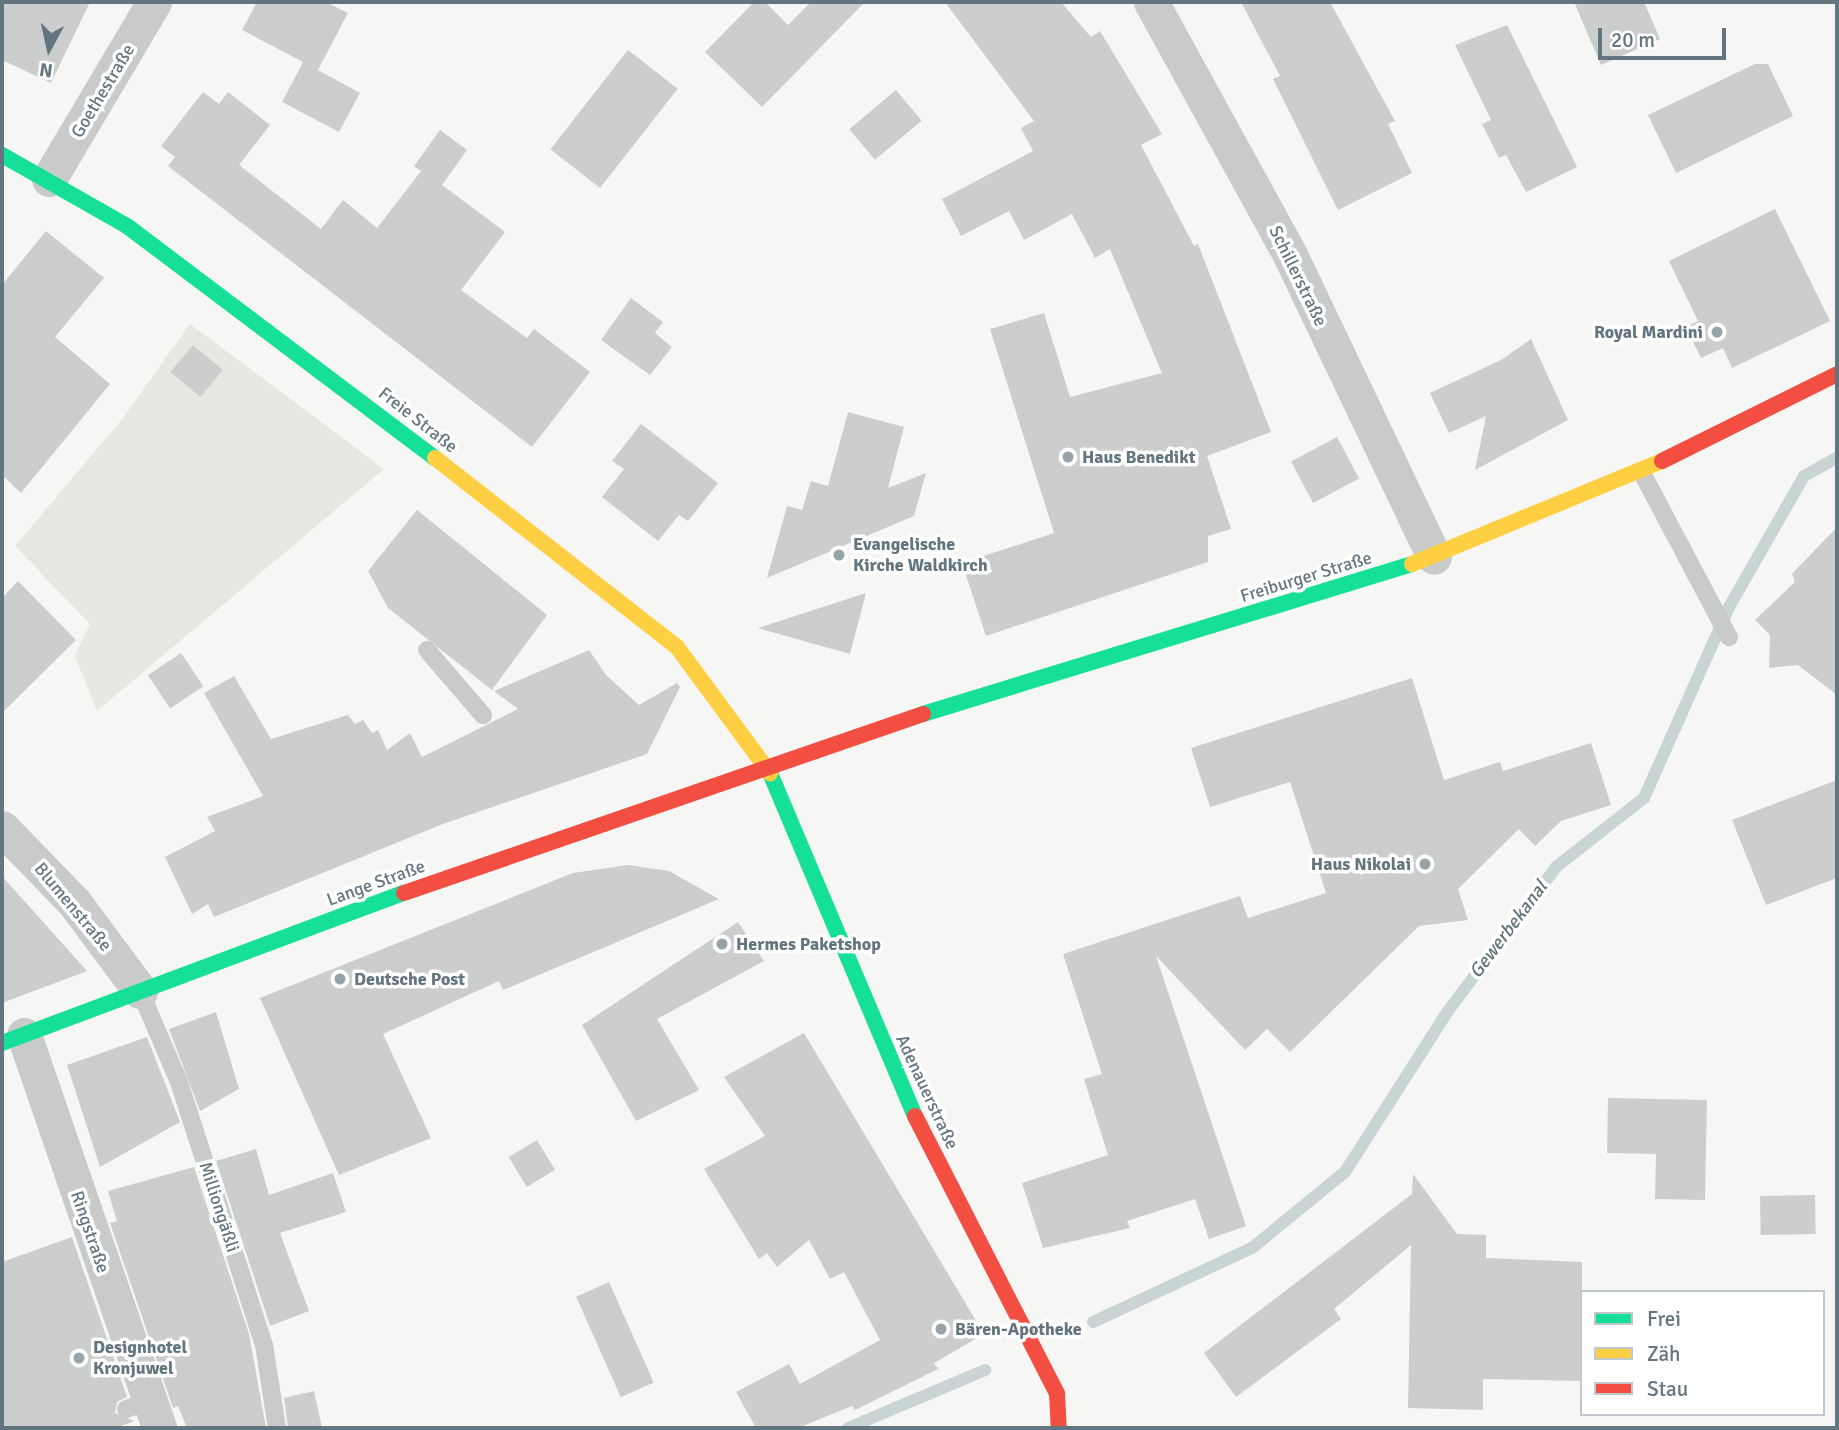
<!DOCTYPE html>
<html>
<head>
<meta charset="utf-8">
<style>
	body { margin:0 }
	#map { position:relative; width:1839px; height:1430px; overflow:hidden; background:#f6f6f5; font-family:Signika,sans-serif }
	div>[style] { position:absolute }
	.green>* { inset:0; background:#e6e8e2 }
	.stream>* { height:12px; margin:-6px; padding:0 6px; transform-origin:6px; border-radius:6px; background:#c9d4d5 }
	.building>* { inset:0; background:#cccece; transform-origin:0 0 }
	.lane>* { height:18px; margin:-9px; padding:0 9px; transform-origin:9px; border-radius:9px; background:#c9cbcb }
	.street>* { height:35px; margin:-17.5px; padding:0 17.5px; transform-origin:17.5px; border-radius:17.5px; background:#c9cbcb }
	.fast>* { height:16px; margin:-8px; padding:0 8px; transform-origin:8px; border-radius:8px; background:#16e098 }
	.slow>* { height:16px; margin:-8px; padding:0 8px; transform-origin:8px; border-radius:8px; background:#ffcf43 }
	.jam>* { height:16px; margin:-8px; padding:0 8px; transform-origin:8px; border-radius:8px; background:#f24e42 }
	.dots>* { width:19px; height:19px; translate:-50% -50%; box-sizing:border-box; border:4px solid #fff; border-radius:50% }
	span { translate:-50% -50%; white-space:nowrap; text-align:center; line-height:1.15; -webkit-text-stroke:7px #fff; paint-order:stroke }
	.street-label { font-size:18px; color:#63767f }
	.poi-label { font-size:18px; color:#63767f; font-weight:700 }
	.right { translate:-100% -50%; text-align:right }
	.left { translate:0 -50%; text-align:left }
	.water-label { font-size:19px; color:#5e7679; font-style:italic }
	.frame { position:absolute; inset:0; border:4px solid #63767f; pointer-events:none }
	.legend { position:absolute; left:1580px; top:1290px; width:245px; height:126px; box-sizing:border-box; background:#fff; border:2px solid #c1c8cc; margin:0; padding:9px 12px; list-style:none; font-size:21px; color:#63767f }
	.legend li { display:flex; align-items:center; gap:14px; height:35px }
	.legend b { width:35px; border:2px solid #c1c8cc }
	.north { position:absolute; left:14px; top:14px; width:70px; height:70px; -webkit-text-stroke:5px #fff; paint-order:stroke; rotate:188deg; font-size:19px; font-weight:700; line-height:28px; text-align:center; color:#63767f }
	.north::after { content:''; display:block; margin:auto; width:24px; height:32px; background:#63767f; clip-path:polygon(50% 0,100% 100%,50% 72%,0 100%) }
	.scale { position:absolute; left:1598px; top:28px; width:128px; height:32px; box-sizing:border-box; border:4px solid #63767f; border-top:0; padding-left:9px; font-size:21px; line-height:24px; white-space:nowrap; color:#63767f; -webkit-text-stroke:5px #fff; paint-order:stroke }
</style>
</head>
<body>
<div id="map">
	<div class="green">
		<div style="clip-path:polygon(190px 324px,384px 469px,97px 711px,75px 656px,90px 624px,15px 546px,123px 418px)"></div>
	</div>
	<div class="stream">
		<div style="left:1093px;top:1322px;width:175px;rotate:-25deg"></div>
		<div style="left:1252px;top:1248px;width:120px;rotate:-39.3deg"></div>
		<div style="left:1345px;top:1172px;width:191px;rotate:-57.4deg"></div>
		<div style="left:1448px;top:1011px;width:180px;rotate:-53.1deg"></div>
		<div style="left:1556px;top:867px;width:112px;rotate:-38.1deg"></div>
		<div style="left:1644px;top:798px;width:209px;rotate:-66deg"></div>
		<div style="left:1729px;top:607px;width:151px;rotate:-60.2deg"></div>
		<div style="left:1804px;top:476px;width:38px;rotate:-29deg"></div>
		<div style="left:848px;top:1428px;width:149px;rotate:-22.9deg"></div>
	</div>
	<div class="building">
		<div style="clip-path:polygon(2px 2px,90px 2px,51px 83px,2px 60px)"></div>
		<div style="clip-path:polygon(257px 2px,326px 2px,348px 13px,318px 70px,360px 93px,339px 132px,282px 102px,303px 62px,242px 30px)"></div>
		<div style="clip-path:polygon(754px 2px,765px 2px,788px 25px,811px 2px,865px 2px,762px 107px,705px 52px)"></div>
		<div style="clip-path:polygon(945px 2px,1061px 2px,1091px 37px,1100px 31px,1162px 134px,1141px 145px,1194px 246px,1198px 244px,1271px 432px,1207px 456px,1231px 529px,1208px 536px,1208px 562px,986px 636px,962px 563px,1054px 533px,990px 329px,1044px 313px,1070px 397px,1162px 373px,1110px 249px,1095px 258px,1072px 214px,1024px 240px,1009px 211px,961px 236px,942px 199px,1033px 151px,1021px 128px,1034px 121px)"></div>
		<div style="clip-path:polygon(1241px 2px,1330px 2px,1395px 121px,1388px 124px,1412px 173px,1338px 210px,1273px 79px,1280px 76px)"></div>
		<div style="clip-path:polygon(1574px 2px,1644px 2px,1660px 39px,1601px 65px)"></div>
		<div style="clip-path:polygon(1507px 25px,1577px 167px,1526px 192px,1506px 155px,1499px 158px,1482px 124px,1491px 120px,1455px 45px)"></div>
		<div style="left:628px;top:50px;width:63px;height:126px;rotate:38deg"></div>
		<div style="clip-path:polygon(1755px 64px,1768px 64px,1793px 116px,1676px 173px,1648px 115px)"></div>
		<div style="left:896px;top:90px;width:40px;height:61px;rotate:50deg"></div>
		<div style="clip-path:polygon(203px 92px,219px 104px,228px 92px,270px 125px,239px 165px,321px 229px,343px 200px,377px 228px,421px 171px,414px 166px,440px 130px,467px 150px,442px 185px,505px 232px,461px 290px,527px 338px,534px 329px,590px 372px,532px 447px,168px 166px,175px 157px,161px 146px)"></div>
		<div style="clip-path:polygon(1775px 209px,1830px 321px,1732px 368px,1723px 348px,1701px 358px,1686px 327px,1698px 321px,1669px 261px)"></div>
		<div style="clip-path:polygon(46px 231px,104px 278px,55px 337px,110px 384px,21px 493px,2px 475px,2px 285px)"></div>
		<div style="clip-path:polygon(631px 298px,663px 322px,655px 333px,672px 347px,650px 375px,601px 340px)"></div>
		<div style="clip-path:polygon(1531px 339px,1568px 420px,1475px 470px,1486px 416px,1449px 433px,1430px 393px,1501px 360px)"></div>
		<div style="left:193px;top:345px;width:39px;height:35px;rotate:40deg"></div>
		<div style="clip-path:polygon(848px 412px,904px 427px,888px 488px,926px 473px,914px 516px,767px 578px,787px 506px,802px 510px,811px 481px,828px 486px)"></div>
		<div style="clip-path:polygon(641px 424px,718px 483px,688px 521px,679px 515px,658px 541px,602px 497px,624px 469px,612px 461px)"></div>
		<div style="left:1337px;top:437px;width:47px;height:52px;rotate:62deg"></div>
		<div style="clip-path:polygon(417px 510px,547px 615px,492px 690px,388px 608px,368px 571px)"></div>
		<div style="clip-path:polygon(1837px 527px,1837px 695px,1798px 665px,1769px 668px,1770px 635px,1755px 620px,1795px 582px,1792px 574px)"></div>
		<div style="clip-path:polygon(18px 581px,76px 640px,2px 713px,2px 598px)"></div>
		<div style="clip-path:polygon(866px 593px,850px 654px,758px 628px)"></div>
		<div style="clip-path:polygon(589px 650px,606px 675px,639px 705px,677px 683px,680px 687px,647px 754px,443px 824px,214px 917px,208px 904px,192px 914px,165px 857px,215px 831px,207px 817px,263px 796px,204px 693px,234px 676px,271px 739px,348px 715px,355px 724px,363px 720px,372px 733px,378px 730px,387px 750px,410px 733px,422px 757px,518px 709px,494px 691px)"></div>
		<div style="left:181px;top:653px;width:40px;height:40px;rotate:56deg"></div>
		<div style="clip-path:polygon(1412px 678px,1444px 780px,1500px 762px,1503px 771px,1591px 743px,1611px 805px,1561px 821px,1535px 846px,1519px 829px,1458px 889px,1468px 920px,1419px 926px,1290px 1052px,1267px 1029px,1245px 1050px,1156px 956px,1246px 1226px,1209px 1239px,1195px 1199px,1127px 1221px,1130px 1228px,1043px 1248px,1022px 1183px,1108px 1155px,1084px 1079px,1102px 1074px,1063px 954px,1240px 896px,1248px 918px,1326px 893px,1290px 782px,1210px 807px,1191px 748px)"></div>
		<div style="clip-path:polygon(1837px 780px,1837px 878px,1766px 905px,1732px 820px)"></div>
		<div style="clip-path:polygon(628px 865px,669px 871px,719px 899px,503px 990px,499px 981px,383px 1034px,431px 1138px,339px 1175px,260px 998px,573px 873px)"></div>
		<div style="clip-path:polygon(2px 876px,87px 971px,2px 1003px)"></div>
		<div style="clip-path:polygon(738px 922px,764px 961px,657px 1019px,699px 1090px,636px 1121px,582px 1025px)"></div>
		<div style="clip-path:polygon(216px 1012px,239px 1089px,200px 1111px,169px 1029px)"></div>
		<div style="clip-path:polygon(804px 1033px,984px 1334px,934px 1363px,938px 1369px,855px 1410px,852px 1406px,798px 1428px,756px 1428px,736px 1392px,789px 1364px,800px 1384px,880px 1340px,844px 1272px,830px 1279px,809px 1240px,777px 1267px,767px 1253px,759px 1259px,704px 1169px,765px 1136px,724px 1077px)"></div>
		<div style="clip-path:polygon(147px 1037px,180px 1122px,100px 1167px,67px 1065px)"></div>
		<div style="clip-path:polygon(1608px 1098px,1707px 1100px,1705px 1200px,1655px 1199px,1656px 1154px,1607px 1153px)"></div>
		<div style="left:537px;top:1140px;width:35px;height:33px;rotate:59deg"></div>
		<div style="clip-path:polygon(256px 1149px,269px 1195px,333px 1173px,346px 1212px,280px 1233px,309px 1311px,270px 1326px,216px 1161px)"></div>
		<div style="clip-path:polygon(194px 1167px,249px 1334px,266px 1428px,187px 1428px,178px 1406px,173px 1408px,110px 1223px,117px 1221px,108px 1191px)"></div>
		<div style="clip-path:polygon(1413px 1174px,1457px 1234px,1486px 1235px,1486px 1258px,1582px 1262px,1582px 1381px,1483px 1379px,1483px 1410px,1408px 1408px,1411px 1245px,1334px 1309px,1341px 1319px,1236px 1397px,1204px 1353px,1412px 1194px)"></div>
		<div style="left:1815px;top:1195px;width:39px;height:55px;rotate:89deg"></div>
		<div style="clip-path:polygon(72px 1237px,127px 1397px,117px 1402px,115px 1413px,135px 1421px,115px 1428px,2px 1428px,2px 1262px)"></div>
		<div style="left:609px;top:1282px;width:110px;height:36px;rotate:66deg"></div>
		<div style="clip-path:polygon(314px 1391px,322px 1428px,288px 1428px,284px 1398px)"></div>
	</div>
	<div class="lane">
		<div style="left:1641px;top:471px;width:188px;rotate:62.1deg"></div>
		<div style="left:427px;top:650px;width:86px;rotate:49.3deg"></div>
		<div style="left:140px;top:991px;width:99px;rotate:66.8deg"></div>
		<div style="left:179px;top:1082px;width:276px;rotate:72.1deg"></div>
		<div style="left:264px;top:1345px;width:84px;rotate:81.1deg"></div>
		<div style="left:126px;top:1409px;width:23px;rotate:-18deg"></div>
	</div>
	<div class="street">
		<div style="left:1151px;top:2px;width:291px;rotate:61.2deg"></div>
		<div style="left:1291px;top:257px;width:332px;rotate:64.5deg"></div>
		<div style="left:49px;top:179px;width:206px;rotate:-59.3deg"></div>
		<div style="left:2px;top:828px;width:103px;rotate:45.8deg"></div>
		<div style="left:74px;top:902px;width:111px;rotate:53.4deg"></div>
		<div style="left:24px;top:1035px;width:416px;rotate:71deg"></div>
	</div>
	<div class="fast">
		<div style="left:2px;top:155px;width:144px;rotate:29.6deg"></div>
		<div style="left:127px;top:226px;width:386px;rotate:37deg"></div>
		<div style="left:923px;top:714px;width:511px;rotate:-17.05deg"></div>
		<div style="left:770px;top:773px;width:372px;rotate:67.1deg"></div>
		<div style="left:2px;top:1043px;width:429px;rotate:-20.5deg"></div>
	</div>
	<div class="slow">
		<div style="left:435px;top:458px;width:307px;rotate:38deg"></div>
		<div style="left:677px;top:647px;width:157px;rotate:53.6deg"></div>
		<div style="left:1412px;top:564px;width:270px;rotate:-22.4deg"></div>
	</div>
	<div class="jam">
		<div style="left:1662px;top:461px;width:195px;rotate:-26.4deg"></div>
		<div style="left:404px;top:893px;width:549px;rotate:-19.03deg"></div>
		<div style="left:915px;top:1116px;width:312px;rotate:62.9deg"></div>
		<div style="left:1057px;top:1394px;width:34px;rotate:87deg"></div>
	</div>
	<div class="dots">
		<div style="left:1717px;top:332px;background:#96a3a8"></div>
		<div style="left:1068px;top:457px;background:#96a3a8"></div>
		<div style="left:839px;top:555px;background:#96a3a8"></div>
		<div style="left:1425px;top:864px;background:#96a3a8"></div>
		<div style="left:722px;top:944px;background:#96a3a8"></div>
		<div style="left:340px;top:979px;background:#96a3a8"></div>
		<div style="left:941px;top:1329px;background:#96a3a8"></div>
		<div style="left:79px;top:1358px;background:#96a3a8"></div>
	</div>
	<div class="street-label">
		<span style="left:103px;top:91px;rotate:-59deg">Goethestraße</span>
		<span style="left:1298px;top:276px;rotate:64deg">Schillerstraße</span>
		<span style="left:418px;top:420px;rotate:38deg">Freie Straße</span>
		<span style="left:1306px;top:577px;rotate:-17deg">Freiburger Straße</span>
		<span style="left:376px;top:883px;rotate:-20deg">Lange Straße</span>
		<span style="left:73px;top:907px;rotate:50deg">Blumenstraße</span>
		<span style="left:927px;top:1092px;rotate:65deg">Adenauerstraße</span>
		<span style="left:219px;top:1207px;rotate:72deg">Milliongäßli</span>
		<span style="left:90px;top:1232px;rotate:71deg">Ringstraße</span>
	</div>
	<div class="poi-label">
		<span class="right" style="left:1703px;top:332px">Royal Mardini</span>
		<span class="left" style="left:1082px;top:457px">Haus Benedikt</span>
		<span class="left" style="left:853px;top:555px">Evangelische<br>Kirche Waldkirch</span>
		<span class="right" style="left:1411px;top:864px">Haus Nikolai</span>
		<span class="left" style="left:736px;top:944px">Hermes Paketshop</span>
		<span class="left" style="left:354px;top:979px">Deutsche Post</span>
		<span class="left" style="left:955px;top:1329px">Bären-Apotheke</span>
		<span class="left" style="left:93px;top:1358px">Designhotel<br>Kronjuwel</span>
	</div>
	<div class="water-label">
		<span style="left:1509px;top:930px;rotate:-53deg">Gewerbekanal</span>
	</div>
	<div class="frame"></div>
	<ul class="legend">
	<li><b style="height:9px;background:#16e098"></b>Frei</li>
	<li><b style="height:9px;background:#ffcf43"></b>Zäh</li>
	<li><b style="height:9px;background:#f24e42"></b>Stau</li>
	</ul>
	<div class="north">N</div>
	<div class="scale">20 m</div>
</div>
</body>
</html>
